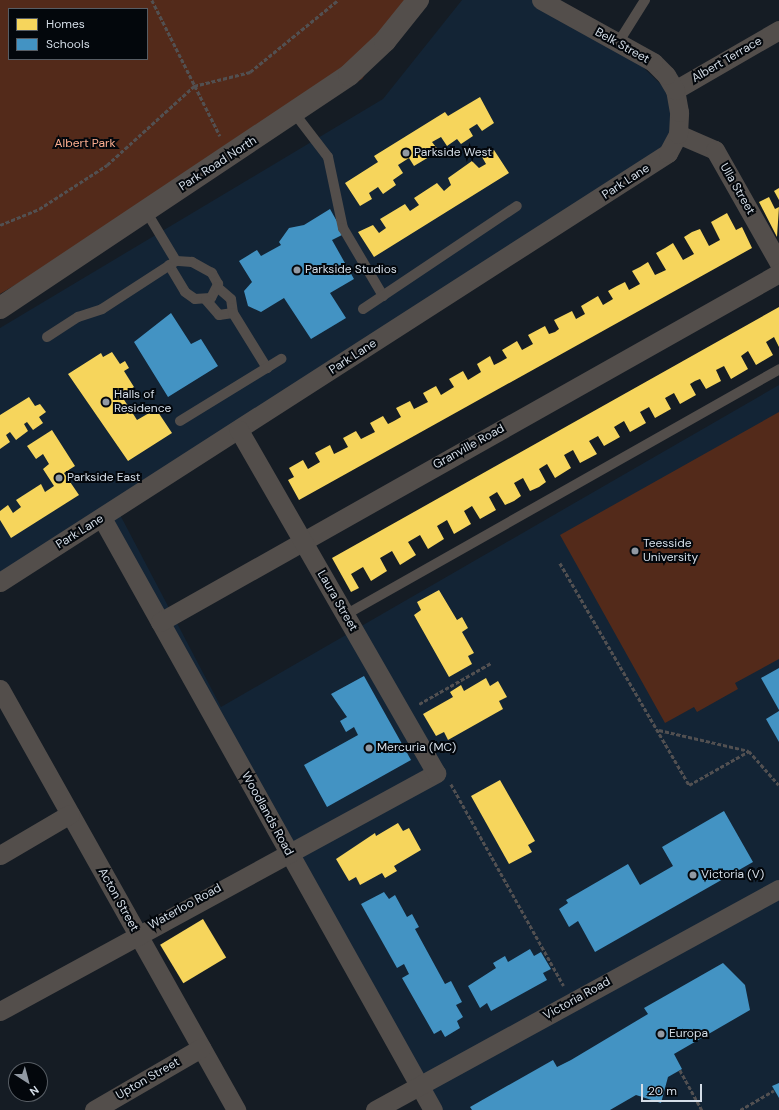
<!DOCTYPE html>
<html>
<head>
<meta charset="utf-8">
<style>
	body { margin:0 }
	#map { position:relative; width:779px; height:1110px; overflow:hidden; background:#151c24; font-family:"DM Sans",sans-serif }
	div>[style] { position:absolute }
	.built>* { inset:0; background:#132435 }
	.green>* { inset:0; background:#532a1a }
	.homes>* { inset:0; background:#f6d55c; transform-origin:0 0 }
	.schools>* { inset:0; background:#4393c3 }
	.path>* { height:2.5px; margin-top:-1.25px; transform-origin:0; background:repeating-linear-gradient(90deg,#525051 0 4px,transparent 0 6px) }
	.service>* { height:10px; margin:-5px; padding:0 5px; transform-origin:5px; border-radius:5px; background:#534e4b }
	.minor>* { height:19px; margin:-9.5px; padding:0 9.5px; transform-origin:9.5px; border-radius:9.5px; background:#534e4b }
	.tertiary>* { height:22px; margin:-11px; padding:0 11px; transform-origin:11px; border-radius:11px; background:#534e4b }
	.dots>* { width:11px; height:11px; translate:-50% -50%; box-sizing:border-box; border:2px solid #03070c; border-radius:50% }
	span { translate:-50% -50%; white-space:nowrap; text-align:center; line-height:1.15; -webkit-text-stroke:4px #03070c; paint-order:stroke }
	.street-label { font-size:12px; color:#d4dde7 }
	.park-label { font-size:12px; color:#fcae90 }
	.poi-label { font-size:12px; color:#d4dde7 }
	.left { translate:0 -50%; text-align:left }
	.legend { position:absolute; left:8px; top:8px; width:140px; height:52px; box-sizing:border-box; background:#03070c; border:1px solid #575d64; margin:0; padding:5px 7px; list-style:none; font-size:12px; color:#d4dde7 }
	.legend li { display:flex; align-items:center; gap:8px; height:20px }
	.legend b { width:20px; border:1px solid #575d64 }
	.north { position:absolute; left:8px; top:1062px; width:40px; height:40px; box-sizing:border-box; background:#03070c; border:1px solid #575d64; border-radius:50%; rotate:144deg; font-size:11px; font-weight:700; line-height:16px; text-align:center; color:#d4dde7 }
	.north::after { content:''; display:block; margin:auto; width:14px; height:18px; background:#9199a3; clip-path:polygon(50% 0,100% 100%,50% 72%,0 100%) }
	.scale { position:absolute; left:641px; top:1084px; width:61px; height:18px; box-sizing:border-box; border:2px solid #d4dde7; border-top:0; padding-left:5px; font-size:12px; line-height:14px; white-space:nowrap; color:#d4dde7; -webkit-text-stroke:3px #03070c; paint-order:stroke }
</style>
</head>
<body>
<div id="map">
	<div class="built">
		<div style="clip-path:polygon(462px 0,541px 0,618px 43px,678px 101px,678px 134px,653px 165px,117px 509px,221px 707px,779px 385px,779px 1110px,430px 1110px,102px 518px,0 585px,0 328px,383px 99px)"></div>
	</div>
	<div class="green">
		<div style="clip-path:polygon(evenodd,0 0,414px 0,362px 79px,0 294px,0 0,9px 9px,147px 9px,147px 59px,9px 59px,9px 9px)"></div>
		<div style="clip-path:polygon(779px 412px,779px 659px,735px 683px,738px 689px,697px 712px,694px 707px,665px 723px,560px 535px)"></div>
	</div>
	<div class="homes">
		<div style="clip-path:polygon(480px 97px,494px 123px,482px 131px,477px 124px,469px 129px,473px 136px,461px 144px,457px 139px,447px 146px,441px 137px,432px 142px,439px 151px,414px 166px,409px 158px,398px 165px,403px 173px,393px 180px,396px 185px,383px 194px,378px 187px,369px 193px,372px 199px,360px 206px,345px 183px,378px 162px,374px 156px,445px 112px,448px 116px)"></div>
		<div style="clip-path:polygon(494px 150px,509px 173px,374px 257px,358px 232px,373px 225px,379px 233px,386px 228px,380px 219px,405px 204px,410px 211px,419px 205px,414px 198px,437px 183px,444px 191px,451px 185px,448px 178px,472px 161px,479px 168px,486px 164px,482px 157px)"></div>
		<div style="clip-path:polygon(779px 188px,779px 200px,774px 191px)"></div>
		<div style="clip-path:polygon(769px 197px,775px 209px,779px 207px,777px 237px,759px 202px)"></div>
		<div style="clip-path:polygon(727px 213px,736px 230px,742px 227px,752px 248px,299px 500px,288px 480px,294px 477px,289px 468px,303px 460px,308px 469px,320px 462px,315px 453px,330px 445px,334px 454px,348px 447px,343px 438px,356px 431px,361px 439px,375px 432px,370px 423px,383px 416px,388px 424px,394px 421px,401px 417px,396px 408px,410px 401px,414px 409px,428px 402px,423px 393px,436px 386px,441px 395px,454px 387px,449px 379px,463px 371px,468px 380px,481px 372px,477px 364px,490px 356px,494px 365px,500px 362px,507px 358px,502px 350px,517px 341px,522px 350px,533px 344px,528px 335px,545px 326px,549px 334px,555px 332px,559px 329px,554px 320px,572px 311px,576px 319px,585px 314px,581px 306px,598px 296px,603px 305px,613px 299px,608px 291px,617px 286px,625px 282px,629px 290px,640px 284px,632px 271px,640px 267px,648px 262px,655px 275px,666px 270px,656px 253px,665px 248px,673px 243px,683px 260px,694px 254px,684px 237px,692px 232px,700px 229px,709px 246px,720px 240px,711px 222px)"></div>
		<div style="clip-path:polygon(779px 307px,779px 347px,774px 337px,766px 342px,773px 355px,756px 365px,748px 351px,741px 356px,748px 369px,731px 379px,724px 366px,716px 370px,721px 381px,706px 389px,700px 379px,695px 381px,690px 384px,696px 395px,680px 404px,674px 393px,665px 398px,671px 409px,655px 418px,649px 407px,640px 412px,646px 423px,630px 432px,624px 421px,614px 427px,620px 437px,604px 446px,598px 436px,589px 441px,597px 454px,580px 463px,573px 450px,564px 455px,571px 468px,555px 478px,547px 464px,539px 469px,546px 482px,539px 487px,530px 491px,523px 478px,514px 483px,521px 496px,514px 501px,505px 505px,497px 492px,489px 497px,496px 510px,480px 519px,472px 506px,464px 511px,471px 524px,454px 534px,447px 520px,437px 526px,444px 539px,428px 549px,420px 535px,408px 542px,416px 555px,400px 565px,392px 551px,380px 558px,387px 571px,371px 581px,363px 567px,351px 574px,359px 588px,351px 592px,332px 558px)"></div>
		<div style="clip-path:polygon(112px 352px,120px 364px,125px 361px,129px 368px,124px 371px,134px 387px,121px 395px,137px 420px,156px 409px,172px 433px,128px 461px,68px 374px,101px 353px,103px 357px)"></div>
		<div style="clip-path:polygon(29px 397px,35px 406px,40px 404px,46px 412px,39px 417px,43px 423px,33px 430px,27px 422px,24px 424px,28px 431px,16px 440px,10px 432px,6px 435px,10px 442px,0 449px,0 415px)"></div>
		<div style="clip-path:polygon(52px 430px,75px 466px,64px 473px,79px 495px,11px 538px,0 520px,0 511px,8px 505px,13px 513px,21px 507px,16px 500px,41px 484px,45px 492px,54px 486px,43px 469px,49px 464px,43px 454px,36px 459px,27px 446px)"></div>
		<div style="clip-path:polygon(439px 590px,457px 620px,462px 617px,468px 628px,462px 632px,474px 653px,468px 656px,472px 664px,449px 677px,414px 615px,421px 610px,417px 602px)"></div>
		<div style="clip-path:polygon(486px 678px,490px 686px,498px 681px,507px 697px,499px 701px,503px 709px,448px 740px,444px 732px,436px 736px,423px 714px,453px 697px,450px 692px,461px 685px,464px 691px)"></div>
		<div style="clip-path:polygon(500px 780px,535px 841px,528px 845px,532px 852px,509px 864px,471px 796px)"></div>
		<div style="clip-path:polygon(398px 823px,403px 831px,409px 828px,421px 850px,394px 866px,397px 871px,385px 878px,382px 873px,360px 885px,356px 877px,349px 881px,336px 859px,375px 833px,376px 836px)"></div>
		<div style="left:203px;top:919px;width:45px;height:50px;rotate:59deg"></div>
	</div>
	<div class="schools">
		<div style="clip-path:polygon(330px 209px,344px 234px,332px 240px,354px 279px,330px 293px,346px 318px,311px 339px,284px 298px,261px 312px,248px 306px,244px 291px,252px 282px,239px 261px,257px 250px,261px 256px,281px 245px,279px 242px,289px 228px,304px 225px)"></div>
		<div style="clip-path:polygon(171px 313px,191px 344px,201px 339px,218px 366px,168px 397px,134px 342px)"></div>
		<div style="clip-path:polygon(779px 668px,779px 710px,761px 678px)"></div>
		<div style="clip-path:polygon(364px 676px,411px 760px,327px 807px,304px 765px,358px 735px,354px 727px,346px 732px,340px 721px,347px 717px,331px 694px)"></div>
		<div style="clip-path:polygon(779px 711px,779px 742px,766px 719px)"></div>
		<div style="clip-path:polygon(724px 811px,753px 862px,595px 952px,578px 921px,569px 927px,559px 909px,568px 903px,566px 900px,628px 864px,640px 885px,673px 866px,662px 847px)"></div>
		<div style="clip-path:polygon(384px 892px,389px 899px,395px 895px,407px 917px,412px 914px,419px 927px,415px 929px,445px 984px,451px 981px,462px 1002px,456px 1005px,463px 1017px,457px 1021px,460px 1028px,445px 1037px,441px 1030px,434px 1034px,402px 978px,409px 974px,404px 964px,397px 968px,361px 904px)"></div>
		<div style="clip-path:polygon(530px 949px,534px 956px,541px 952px,551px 969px,543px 973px,547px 980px,491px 1011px,487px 1003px,480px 1008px,468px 986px,496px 968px,493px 963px,505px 956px,508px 962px)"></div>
		<div style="clip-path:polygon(723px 963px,745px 985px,750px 1010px,674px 1054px,682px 1069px,668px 1077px,661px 1103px,636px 1095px,610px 1110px,472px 1110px,470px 1107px,553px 1060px,557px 1067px,571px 1060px,648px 1014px,644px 1008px)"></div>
		<div style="clip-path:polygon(779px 1083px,779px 1098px,772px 1086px)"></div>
	</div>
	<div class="path">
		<div style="left:152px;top:0;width:152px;rotate:63.4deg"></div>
		<div style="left:0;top:225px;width:42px;rotate:-22.3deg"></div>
		<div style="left:39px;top:209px;width:81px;rotate:-32.9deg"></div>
		<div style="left:107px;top:165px;width:118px;rotate:-42.2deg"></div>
		<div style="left:194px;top:86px;width:58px;rotate:-14deg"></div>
		<div style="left:250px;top:72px;width:114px;rotate:-39.3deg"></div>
		<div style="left:560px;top:563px;width:257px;rotate:59.8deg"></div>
		<div style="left:689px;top:785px;width:69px;rotate:-29.5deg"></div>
		<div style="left:419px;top:704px;width:83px;rotate:-29.7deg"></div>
		<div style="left:659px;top:730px;width:92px;rotate:13.1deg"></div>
		<div style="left:749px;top:751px;width:45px;rotate:48.6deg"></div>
		<div style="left:451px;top:784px;width:231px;rotate:60.8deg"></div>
		<div style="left:680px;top:1070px;width:46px;rotate:61.2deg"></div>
		<div style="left:740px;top:1110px;width:39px;rotate:-30deg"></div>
	</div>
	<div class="service">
		<div style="left:618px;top:43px;width:51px;rotate:-57.9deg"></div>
		<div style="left:295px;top:114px;width:54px;rotate:52.5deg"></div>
		<div style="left:328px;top:157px;width:73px;rotate:78.1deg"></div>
		<div style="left:343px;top:228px;width:79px;rotate:59.5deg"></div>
		<div style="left:169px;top:265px;width:31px;rotate:59deg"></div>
		<div style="left:185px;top:292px;width:12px;rotate:35deg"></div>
		<div style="left:195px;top:299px;width:16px;rotate:-4deg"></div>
		<div style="left:211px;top:298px;width:16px;rotate:-63deg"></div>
		<div style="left:218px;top:284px;width:13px;rotate:-119deg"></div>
		<div style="left:212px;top:273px;width:23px;rotate:-151deg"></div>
		<div style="left:192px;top:262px;width:16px;rotate:-176deg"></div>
		<div style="left:206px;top:300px;width:20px;rotate:49deg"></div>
		<div style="left:219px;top:315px;width:14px;rotate:-8deg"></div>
		<div style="left:233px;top:313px;width:14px;rotate:-98deg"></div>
		<div style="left:231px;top:299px;width:18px;rotate:-139deg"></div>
		<div style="left:363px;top:309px;width:185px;rotate:-33.8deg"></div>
		<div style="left:233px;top:313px;width:65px;rotate:58.3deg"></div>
		<div style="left:47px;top:337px;width:37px;rotate:-33deg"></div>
		<div style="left:78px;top:317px;width:25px;rotate:-18deg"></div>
		<div style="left:102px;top:309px;width:88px;rotate:-33deg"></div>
		<div style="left:176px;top:261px;width:58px;rotate:-121deg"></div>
		<div style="left:180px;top:421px;width:119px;rotate:-31.5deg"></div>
		<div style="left:345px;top:615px;width:499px;rotate:-29.5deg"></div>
	</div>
	<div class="minor">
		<div style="left:675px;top:90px;width:120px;rotate:-30deg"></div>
		<div style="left:678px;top:134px;width:40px;rotate:23.4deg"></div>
		<div style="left:715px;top:150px;width:130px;rotate:60.5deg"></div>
		<div style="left:102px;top:518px;width:678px;rotate:60.79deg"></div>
		<div style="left:0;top:582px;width:794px;rotate:-32.71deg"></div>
		<div style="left:668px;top:153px;width:21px;rotate:-62deg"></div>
		<div style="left:678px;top:134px;width:22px;rotate:-87deg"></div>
		<div style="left:679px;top:112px;width:22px;rotate:-100deg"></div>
		<div style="left:675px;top:90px;width:17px;rotate:-121deg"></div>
		<div style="left:666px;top:75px;width:18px;rotate:-135deg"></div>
		<div style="left:653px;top:62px;width:128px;rotate:-151deg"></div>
		<div style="left:160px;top:622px;width:711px;rotate:-29.41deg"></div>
		<div style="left:0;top:689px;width:483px;rotate:60.7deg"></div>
		<div style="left:0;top:855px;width:81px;rotate:-30.4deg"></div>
		<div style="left:0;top:1011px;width:497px;rotate:-28.6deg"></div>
		<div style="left:436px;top:773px;width:396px;rotate:-119.9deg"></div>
		<div style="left:94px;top:1110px;width:124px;rotate:-30.1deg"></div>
		<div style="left:375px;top:1110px;width:460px;rotate:-28.7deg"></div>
	</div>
	<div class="tertiary">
		<div style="left:0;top:308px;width:420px;rotate:-33.7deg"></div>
		<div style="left:349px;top:75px;width:50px;rotate:-43.4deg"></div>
		<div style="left:385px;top:41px;width:53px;rotate:-51.2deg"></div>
	</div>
	<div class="dots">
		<div style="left:406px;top:153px;background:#9199a3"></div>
		<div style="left:297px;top:270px;background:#9199a3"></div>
		<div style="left:106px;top:402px;background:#9199a3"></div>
		<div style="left:59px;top:478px;background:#9199a3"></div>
		<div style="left:635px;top:551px;background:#9199a3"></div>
		<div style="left:369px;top:748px;background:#9199a3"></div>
		<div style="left:693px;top:875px;background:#9199a3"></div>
		<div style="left:661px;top:1034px;background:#9199a3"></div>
	</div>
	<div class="street-label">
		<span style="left:622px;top:46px;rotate:29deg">Belk Street</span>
		<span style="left:727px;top:60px;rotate:-30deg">Albert Terrace</span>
		<span style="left:218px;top:164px;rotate:-33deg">Park Road North</span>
		<span style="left:626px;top:182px;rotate:-33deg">Park Lane</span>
		<span style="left:737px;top:189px;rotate:60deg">Ulla Street</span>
		<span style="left:353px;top:357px;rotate:-33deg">Park Lane</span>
		<span style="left:469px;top:447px;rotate:-29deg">Granville Road</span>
		<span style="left:80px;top:532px;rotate:-32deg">Park Lane</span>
		<span style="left:337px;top:601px;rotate:60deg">Laura Street</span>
		<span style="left:267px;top:814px;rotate:61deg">Woodlands Road</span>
		<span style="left:118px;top:900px;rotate:61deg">Acton Street</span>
		<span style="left:185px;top:907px;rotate:-29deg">Waterloo Road</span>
		<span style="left:577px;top:999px;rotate:-29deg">Victoria Road</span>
		<span style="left:148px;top:1079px;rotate:-30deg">Upton Street</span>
	</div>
	<div class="park-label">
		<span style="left:85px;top:144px">Albert Park</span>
	</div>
	<div class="poi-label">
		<span class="left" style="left:414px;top:153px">Parkside West</span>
		<span class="left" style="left:305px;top:270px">Parkside Studios</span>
		<span class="left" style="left:114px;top:402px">Halls of<br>Residence</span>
		<span class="left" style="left:67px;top:478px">Parkside East</span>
		<span class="left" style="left:643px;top:551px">Teesside<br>University</span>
		<span class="left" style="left:377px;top:748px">Mercuria (MC)</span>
		<span class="left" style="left:701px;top:875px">Victoria (V)</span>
		<span class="left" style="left:669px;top:1034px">Europa</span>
	</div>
	<ul class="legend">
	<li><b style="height:11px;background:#f6d55c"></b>Homes</li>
	<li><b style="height:11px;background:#4393c3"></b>Schools</li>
	</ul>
	<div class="north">N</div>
	<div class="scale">20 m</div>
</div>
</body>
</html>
